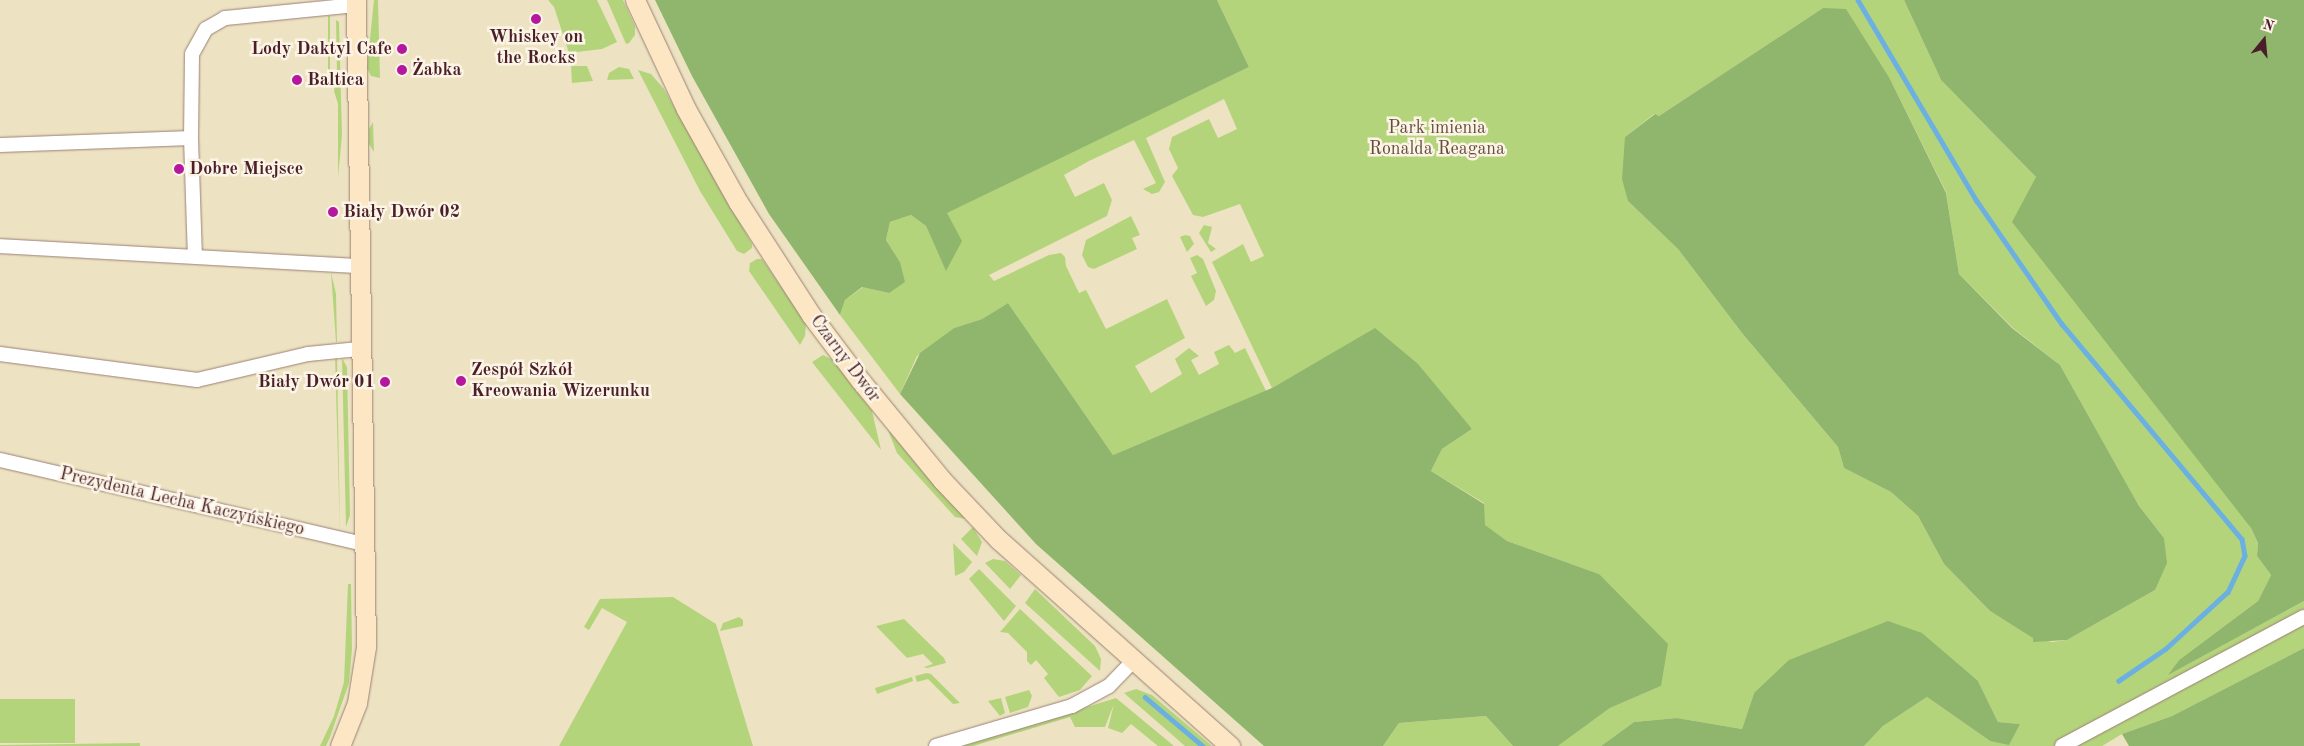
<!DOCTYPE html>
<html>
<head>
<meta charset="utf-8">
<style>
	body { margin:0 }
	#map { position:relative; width:2304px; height:746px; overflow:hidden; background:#ede3c2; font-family:"Old Standard TT",serif }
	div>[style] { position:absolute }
	.green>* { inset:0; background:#b4d47c; transform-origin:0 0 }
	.forest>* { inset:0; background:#8fb66c }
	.stream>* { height:4.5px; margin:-2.25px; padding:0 2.25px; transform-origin:2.25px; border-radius:2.25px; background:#6bb0e1 }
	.roads { filter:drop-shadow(0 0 1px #9c8176) drop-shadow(0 0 1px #9c8176) }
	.street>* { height:14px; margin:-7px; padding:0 7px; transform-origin:7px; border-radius:7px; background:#fff }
	.secondary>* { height:19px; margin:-9.5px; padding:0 9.5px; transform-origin:9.5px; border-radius:9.5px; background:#fce6c4 }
	.dots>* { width:14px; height:14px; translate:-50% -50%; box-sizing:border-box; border:2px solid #fcf5e5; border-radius:50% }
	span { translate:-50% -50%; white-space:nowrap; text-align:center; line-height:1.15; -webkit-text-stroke:5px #fcf5e5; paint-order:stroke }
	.poi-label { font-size:18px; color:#4a1f2b; font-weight:700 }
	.right { translate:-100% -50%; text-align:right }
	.left { translate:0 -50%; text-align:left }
	.park-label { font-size:18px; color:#644c3f }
	.street-label { font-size:18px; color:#4a1f2b }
	.north { position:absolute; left:2239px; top:15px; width:50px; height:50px; -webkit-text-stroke:4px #fcf5e5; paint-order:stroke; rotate:17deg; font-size:14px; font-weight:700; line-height:20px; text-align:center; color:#4a1f2b }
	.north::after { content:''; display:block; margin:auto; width:18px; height:22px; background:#4a1f2b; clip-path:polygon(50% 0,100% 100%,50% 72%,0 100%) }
</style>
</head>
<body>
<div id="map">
	<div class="green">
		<div style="clip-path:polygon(374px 0,378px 0,380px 78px,371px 76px,367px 68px)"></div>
		<div style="clip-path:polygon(548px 0,597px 0,617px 42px,602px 49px,569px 53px,554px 7px)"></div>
		<div style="clip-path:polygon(607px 0,623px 0,635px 26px,635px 35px,629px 43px,626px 44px)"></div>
		<div style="clip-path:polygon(evenodd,1217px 0,1904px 0,1941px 80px,2036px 177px,2251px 528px,2258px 543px,2257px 556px,2271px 575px,2258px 601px,2179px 660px,2169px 674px,2304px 601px,2304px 648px,2172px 716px,2122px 734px,2102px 746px,1864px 746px,1883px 726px,1927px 697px,1990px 741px,2020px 724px,1998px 722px,1978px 681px,1754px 693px,1742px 729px,1677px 718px,1634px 722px,1601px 746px,1558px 746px,1610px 708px,1661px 686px,1599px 574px,1507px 541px,1484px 525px,1484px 503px,1431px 471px,1442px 449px,1472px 429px,1375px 329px,1272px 388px,1212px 262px,1243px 244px,1251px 262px,1264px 256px,1240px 204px,1203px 217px,1193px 215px,1172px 176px,1178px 168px,1169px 149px,1172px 137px,1209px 119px,1218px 138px,1237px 129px,1224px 99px,1146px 138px,1165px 182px,1159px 192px,1152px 194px,1143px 189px,1156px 183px,1134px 140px,1089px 161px,1064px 175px,1075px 197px,1104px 183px,1112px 200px,1107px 216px,989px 275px,994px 281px,1049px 255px,1061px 253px,1065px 257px,1066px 266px,1079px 293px,1086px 290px,1106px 329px,1167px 299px,1185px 338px,1135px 366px,1151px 393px,1182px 374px,1175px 359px,1189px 348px,1199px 356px,1191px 360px,1199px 375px,1219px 364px,1214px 352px,1229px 345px,1235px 353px,1245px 348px,1266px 391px,1113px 455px,1008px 303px,982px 319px,954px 328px,917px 356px,900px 394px,840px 315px,845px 300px,863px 287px,889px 293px,900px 262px,886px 240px,890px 222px,911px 215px,926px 226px,946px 270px,946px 213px,1249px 67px,1217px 0,1823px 8px,1890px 79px,1946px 192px,1959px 274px,2013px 328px,2060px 365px,2139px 506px,2164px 538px,2155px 590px,2067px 640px,2052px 642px,2034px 638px,1990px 611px,1944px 564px,1918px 516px,1891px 492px,1844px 468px,1838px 447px,1742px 333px,1678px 249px,1628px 201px,1625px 137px,1654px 114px,1659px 116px,1823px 8px)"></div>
		<div style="left:328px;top:16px;width:2px;height:60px"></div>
		<div style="clip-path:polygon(336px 20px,339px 22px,342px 135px,338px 177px,338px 104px,334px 91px,337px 73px)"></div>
		<div style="clip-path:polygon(571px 66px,587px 66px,593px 81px,572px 83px)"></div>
		<div style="clip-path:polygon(619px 67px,629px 69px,634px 79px,607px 80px,609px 73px)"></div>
		<div style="clip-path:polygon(638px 70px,651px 74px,664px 89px,752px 244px,752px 248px,744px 254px,737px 251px,700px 191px)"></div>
		<div style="clip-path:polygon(373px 122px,374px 152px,369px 144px,369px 129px)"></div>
		<div style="clip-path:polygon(1131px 216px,1140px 235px,1132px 238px,1137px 249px,1094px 269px,1088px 267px,1082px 255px,1086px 240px)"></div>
		<div style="clip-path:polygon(1204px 225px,1212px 227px,1208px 243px,1216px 249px,1211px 252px,1199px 233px)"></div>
		<div style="clip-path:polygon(1185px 235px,1190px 236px,1194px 244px,1187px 252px,1180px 237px)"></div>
		<div style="clip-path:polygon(1197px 255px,1203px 259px,1216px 291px,1214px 300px,1206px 306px,1191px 276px,1197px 273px,1190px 258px)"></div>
		<div style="clip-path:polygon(757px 259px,762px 259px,806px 323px,805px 336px,800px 345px,749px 271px,750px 263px)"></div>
		<div style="clip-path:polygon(331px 272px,336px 294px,337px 342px,336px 342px)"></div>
		<div style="clip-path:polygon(335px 354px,337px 355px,340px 535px)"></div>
		<div style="clip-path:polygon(823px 355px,833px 360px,872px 411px,881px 450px,812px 362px)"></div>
		<div style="clip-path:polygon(342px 358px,347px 367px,350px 515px,346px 527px)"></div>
		<div style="clip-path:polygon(888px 430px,923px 472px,966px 519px,955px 517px,897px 453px)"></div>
		<div style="clip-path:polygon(973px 527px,982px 542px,977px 556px,961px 539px)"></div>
		<div style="clip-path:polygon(953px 543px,972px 562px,964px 572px,955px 576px)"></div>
		<div style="clip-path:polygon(993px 559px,1005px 561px,1021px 575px,1010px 589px,985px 563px)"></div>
		<div style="clip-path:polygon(979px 569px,1016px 606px,1004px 621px,969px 579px)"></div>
		<div style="clip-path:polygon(348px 584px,351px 584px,352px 649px,349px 683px,330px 737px,326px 746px,320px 746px,334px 716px,344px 682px)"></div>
		<div style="clip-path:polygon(1035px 589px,1095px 646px,1101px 659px,1100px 671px,1025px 603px)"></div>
		<div style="clip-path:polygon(673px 597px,716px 624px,753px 746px,559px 746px,627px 622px,602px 608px,589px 630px,584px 627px,600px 599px)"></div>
		<div style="clip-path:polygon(1020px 609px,1092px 676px,1080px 690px,1059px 697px,1044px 678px,1048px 674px,1036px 660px,1031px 665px,1027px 661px,1027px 652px,1008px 633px,1000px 632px)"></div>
		<div style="clip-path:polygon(739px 617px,743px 620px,743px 626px,720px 631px,723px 623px)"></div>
		<div style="clip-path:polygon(904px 619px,944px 658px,946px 663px,927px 668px,924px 667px,933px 664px,923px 654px,907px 658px,876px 626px)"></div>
		<div style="clip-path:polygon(927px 673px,931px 674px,960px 703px,953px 704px,928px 679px,917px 682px,915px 676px)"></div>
		<div style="clip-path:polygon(912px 677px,913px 681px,877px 694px,875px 688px)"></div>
		<div style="clip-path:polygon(1136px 689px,1152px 695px,1212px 746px,1185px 746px,1124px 693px)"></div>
		<div style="clip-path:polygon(1029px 690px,1032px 696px,1028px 707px,1010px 713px,1005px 697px)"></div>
		<div style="clip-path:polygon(1001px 698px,1005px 713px,1000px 716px,988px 701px)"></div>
		<div style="clip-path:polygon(1116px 698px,1174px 746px,1158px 746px,1131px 724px,1122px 733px,1108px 728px,1114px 704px,1105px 727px,1075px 727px,1070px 717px,973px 746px,963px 746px)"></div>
		<div style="left:75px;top:699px;width:44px;height:75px;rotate:90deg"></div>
		<div style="clip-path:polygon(1486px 716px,1513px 746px,1383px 746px,1399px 723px)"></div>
		<div style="clip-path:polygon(140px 743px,140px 746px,0 746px,0 745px)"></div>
	</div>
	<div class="forest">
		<div style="clip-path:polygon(655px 0,1217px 0,1249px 67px,947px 213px,962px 241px,946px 271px,926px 226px,911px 215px,890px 222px,886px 240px,900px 262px,905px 282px,889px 293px,862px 287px,845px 300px,840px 315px,769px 214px,692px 76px)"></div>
		<div style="clip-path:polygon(1904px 0,2304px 0,2304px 601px,2168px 675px,2179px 660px,2258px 601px,2271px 575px,2257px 556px,2258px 543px,2251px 528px,2012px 222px,2036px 177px,1941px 80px)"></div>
		<div style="clip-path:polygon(1823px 8px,1846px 9px,1890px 79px,1946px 193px,1959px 274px,2012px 328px,2060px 365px,2139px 506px,2164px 538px,2167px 563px,2155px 590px,2067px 640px,2033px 642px,2033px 638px,1990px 611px,1944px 564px,1918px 516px,1891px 492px,1844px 468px,1838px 447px,1742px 333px,1678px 249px,1628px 201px,1622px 179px,1625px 137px,1655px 114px,1659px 116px)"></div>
		<div style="clip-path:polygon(1008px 303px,1113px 455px,1272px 388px,1375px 328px,1418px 364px,1472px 429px,1442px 449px,1431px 471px,1484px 504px,1485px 525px,1507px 541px,1599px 574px,1668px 644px,1661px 686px,1610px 708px,1558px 746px,1513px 746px,1486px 716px,1399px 723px,1383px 746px,1264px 746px,1036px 544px,900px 394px,920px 353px,954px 328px,982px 319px)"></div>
		<div style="clip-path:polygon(1888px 621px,1922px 633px,1978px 681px,1998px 722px,2020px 724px,2009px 745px,1990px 741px,1927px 697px,1883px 726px,1864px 746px,1601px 746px,1634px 722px,1677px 718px,1742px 729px,1754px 693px,1789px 660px)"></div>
		<div style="clip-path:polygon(2304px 648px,2304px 746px,2129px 746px,2122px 734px,2172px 716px)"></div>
	</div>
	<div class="stream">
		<div style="left:1858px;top:0;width:234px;rotate:59.4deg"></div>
		<div style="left:1977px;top:201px;width:150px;rotate:55.4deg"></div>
		<div style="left:2062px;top:324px;width:280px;rotate:50.1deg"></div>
		<div style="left:2242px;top:539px;width:17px;rotate:80deg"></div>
		<div style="left:2245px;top:556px;width:40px;rotate:115deg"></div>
		<div style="left:2228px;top:592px;width:84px;rotate:137.4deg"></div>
		<div style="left:2166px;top:649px;width:57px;rotate:145.8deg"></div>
		<div style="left:1145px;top:697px;width:76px;rotate:40.2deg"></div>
	</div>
	<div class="roads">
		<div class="street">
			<div style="left:191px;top:138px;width:118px;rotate:88.1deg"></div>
			<div style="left:0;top:145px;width:191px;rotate:-2.1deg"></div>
			<div style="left:191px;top:138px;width:84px;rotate:-89.3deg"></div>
			<div style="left:192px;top:54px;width:29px;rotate:-61deg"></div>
			<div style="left:206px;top:29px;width:22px;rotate:-30deg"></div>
			<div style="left:225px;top:18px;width:132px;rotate:-5.7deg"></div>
			<div style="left:0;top:246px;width:359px;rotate:3.2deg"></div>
			<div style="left:0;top:354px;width:199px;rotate:7.5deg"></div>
			<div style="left:197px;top:380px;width:114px;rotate:-13.2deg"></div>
			<div style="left:308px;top:354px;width:51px;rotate:-5.6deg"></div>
			<div style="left:0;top:460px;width:374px;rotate:13deg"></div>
			<div style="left:936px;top:746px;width:142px;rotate:-16.4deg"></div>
			<div style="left:1072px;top:706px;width:42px;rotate:-28.4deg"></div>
			<div style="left:1109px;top:686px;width:33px;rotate:-46deg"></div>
			<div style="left:2062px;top:746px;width:274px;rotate:-28.1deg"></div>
		</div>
		<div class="secondary">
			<div style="left:635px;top:0;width:120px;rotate:64.9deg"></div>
			<div style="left:686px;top:109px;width:107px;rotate:60.8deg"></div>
			<div style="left:738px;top:202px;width:135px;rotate:57.1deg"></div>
			<div style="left:811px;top:315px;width:81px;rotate:53deg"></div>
			<div style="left:860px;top:380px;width:129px;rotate:50.6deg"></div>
			<div style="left:942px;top:480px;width:83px;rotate:46.5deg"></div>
			<div style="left:999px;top:540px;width:310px;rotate:41.7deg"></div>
			<div style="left:340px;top:746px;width:46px;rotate:-68.4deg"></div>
			<div style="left:357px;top:703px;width:57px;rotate:-80.9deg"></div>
			<div style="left:366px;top:647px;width:647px;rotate:-90.89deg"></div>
		</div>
	</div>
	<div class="dots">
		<div style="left:536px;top:19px;background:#b5179e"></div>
		<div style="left:402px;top:49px;background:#b5179e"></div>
		<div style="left:402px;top:70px;background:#b5179e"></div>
		<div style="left:297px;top:80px;background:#b5179e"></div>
		<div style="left:179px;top:169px;background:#b5179e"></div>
		<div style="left:333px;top:212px;background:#b5179e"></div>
		<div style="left:461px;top:381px;background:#b5179e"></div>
		<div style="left:385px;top:382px;background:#b5179e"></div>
	</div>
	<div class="poi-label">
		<span style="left:536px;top:48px">Whiskey on<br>the Rocks</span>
		<span class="right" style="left:392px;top:49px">Lody Daktyl Cafe</span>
		<span class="left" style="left:412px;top:70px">Żabka</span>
		<span class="left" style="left:307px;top:80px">Baltica</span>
		<span class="left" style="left:189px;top:169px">Dobre Miejsce</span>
		<span class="left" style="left:343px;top:212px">Biały Dwór 02</span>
		<span class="left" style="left:471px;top:381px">Zespół Szkół<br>Kreowania Wizerunku</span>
		<span class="right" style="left:375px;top:382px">Biały Dwór 01</span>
	</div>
	<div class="park-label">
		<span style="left:1437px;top:139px">Park imienia<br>Ronalda Reagana</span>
	</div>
	<div class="street-label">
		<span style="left:845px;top:359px;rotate:53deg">Czarny Dwór</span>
		<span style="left:182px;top:502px;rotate:13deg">Prezydenta Lecha Kaczyńskiego</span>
	</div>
	<div class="north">N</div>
</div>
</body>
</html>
